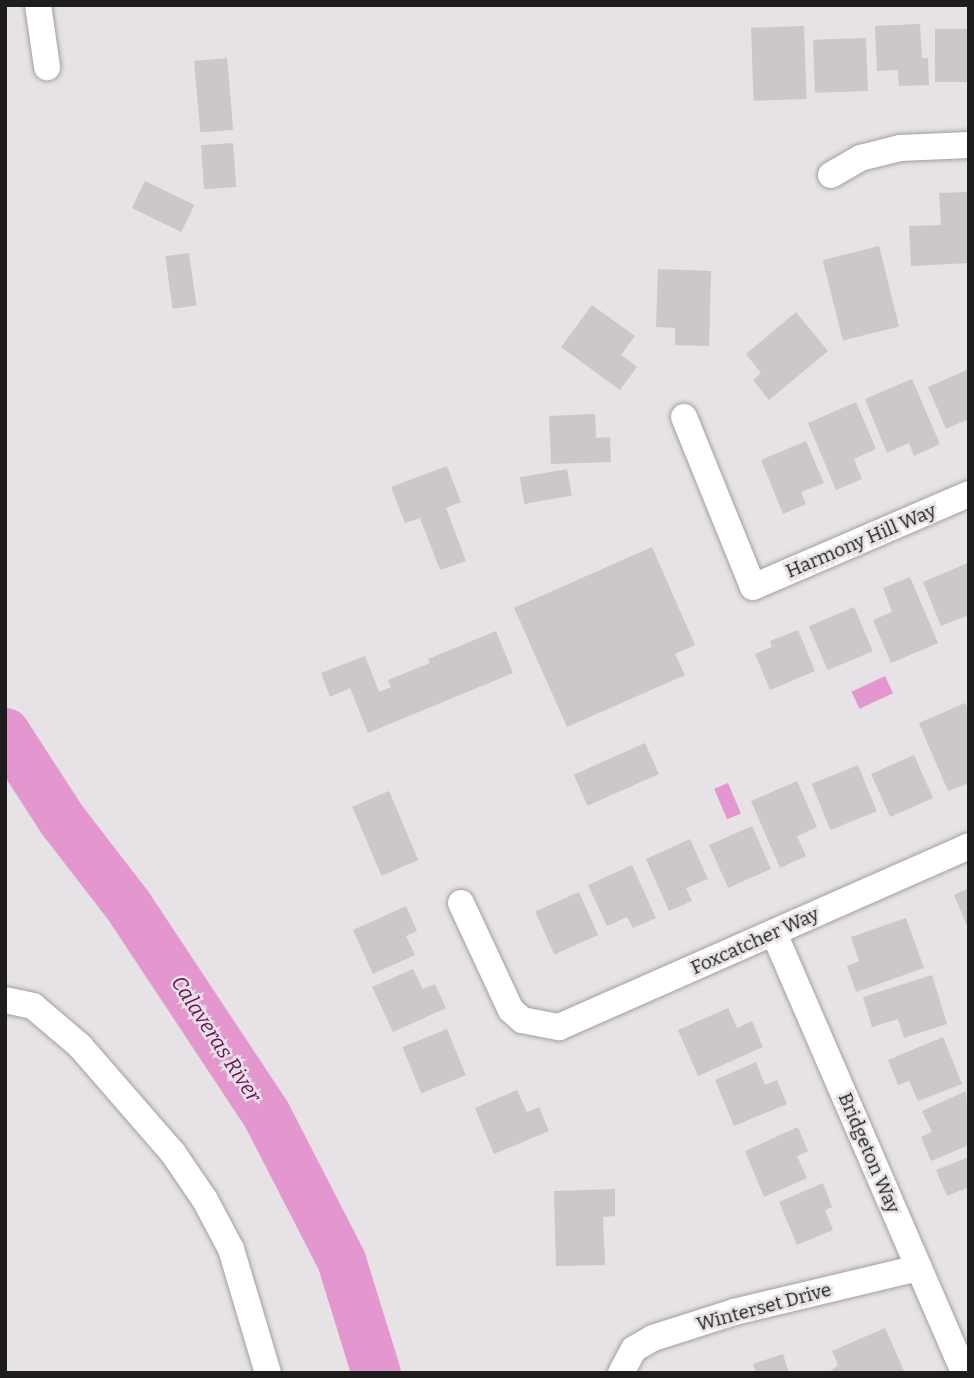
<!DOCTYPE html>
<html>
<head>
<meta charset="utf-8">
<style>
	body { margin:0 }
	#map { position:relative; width:974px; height:1378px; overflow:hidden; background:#e6e2e5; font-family:Bitter,serif }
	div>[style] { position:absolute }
	.water>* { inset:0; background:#e496cf; transform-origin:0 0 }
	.river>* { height:49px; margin:-24.5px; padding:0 24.5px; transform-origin:24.5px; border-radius:24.5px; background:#e496cf }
	.building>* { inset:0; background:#cbc7ca; transform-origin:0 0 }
	.roads { filter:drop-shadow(0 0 2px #a39fa2) drop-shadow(0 0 2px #a39fa2) }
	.minor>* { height:26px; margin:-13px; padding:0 13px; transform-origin:13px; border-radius:13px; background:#fff }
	span { translate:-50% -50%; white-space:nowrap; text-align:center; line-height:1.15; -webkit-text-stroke:5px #e6e2e5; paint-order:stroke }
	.street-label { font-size:19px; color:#1e1d1e }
	.water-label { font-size:21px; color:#6e125d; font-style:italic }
	.frame { position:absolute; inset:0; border:7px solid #1e1d1e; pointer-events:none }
</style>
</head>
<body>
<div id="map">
	<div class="water">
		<div style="left:885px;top:676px;width:19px;height:37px;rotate:65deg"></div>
		<div style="left:728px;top:783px;width:33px;height:15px;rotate:67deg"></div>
	</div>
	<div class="river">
		<div style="left:5px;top:732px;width:105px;rotate:57.1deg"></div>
		<div style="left:62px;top:820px;width:106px;rotate:52.3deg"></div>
		<div style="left:127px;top:904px;width:252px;rotate:56.5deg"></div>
		<div style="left:266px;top:1114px;width:164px;rotate:62.8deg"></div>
		<div style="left:341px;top:1260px;width:118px;rotate:72.8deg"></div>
	</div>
	<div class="building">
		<div style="clip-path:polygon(920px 24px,922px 58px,928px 58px,929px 85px,899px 86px,898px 70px,877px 71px,875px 26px)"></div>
		<div style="left:804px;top:26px;width:73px;height:53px;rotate:88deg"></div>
		<div style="left:969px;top:29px;width:53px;height:34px;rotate:90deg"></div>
		<div style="left:866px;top:38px;width:53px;height:53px;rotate:88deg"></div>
		<div style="left:227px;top:58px;width:72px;height:33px;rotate:85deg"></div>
		<div style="left:233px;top:143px;width:44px;height:32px;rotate:86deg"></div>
		<div style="left:145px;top:181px;width:55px;height:30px;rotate:26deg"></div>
		<div style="clip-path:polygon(967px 192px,969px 263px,911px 266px,909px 226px,941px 225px,939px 193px)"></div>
		<div style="left:879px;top:246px;width:83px;height:58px;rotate:76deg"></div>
		<div style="left:189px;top:253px;width:53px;height:24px;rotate:82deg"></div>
		<div style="clip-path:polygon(658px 269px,711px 271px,709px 346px,675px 345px,675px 328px,656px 327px)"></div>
		<div style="clip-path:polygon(592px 305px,635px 336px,621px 355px,637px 367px,620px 390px,561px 347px)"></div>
		<div style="clip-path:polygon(796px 312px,828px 351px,769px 400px,753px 380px,761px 373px,746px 354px)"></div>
		<div style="clip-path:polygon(969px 369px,969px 425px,966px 420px,946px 429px,928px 387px)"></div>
		<div style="clip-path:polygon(912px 379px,940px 444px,914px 456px,909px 443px,887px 453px,865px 399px)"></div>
		<div style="clip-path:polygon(856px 402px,876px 449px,854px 459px,862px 479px,836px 490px,808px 423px)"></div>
		<div style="clip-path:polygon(595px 414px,596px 438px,610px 437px,611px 462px,551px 464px,549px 416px)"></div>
		<div style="clip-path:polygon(806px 441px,824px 483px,801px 492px,806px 504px,783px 514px,761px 460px)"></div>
		<div style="clip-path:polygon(447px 466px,461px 502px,446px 508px,466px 561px,440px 570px,420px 518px,405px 523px,391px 487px)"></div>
		<div style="left:567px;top:469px;width:27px;height:48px;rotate:80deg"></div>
		<div style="clip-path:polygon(652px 547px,695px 645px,675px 654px,685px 675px,567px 727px,514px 608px)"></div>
		<div style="clip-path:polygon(968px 563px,969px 615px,941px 626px,923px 582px)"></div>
		<div style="clip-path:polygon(910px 577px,938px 643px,891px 663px,873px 620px,892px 612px,883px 588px)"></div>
		<div style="left:854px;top:607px;width:48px;height:49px;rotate:67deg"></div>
		<div style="clip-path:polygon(798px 630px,815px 671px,770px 690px,755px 654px,772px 647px,770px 641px)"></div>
		<div style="clip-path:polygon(496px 631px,513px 673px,368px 733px,350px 688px,330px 697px,321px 673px,365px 656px,379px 692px,391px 687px,388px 680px,430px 663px,428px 659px)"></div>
		<div style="clip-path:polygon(965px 703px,969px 713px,969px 783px,948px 791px,919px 723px)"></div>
		<div style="left:645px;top:743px;width:34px;height:78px;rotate:66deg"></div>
		<div style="left:914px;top:755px;width:47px;height:47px;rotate:66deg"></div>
		<div style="left:858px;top:765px;width:50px;height:50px;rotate:68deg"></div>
		<div style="clip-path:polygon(797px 781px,817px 827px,797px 836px,806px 856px,780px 868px,751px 801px)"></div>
		<div style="left:389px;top:791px;width:75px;height:40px;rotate:67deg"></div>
		<div style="left:752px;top:826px;width:47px;height:47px;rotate:66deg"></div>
		<div style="clip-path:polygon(690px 839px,708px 879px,686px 888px,692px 901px,669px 911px,646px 859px)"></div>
		<div style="clip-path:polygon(632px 865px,656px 918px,633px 928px,627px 917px,607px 926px,588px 885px)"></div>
		<div style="clip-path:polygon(969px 888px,969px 930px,954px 895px)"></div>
		<div style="left:579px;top:892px;width:47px;height:48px;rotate:66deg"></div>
		<div style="clip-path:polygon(406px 906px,417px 931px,406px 936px,415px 955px,373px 974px,353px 930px)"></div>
		<div style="clip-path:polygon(906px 918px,924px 968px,856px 992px,847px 966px,859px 961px,851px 937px)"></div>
		<div style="clip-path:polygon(413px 969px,423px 989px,435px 984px,446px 1008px,393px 1032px,372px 987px)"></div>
		<div style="clip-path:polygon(932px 975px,947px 1024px,904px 1038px,898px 1019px,872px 1027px,863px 997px)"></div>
		<div style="clip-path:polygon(728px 1008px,737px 1028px,752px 1021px,763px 1047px,698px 1076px,678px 1030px)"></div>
		<div style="left:447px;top:1029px;width:50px;height:48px;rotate:68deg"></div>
		<div style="clip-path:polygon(943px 1037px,962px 1084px,918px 1101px,909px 1081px,898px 1085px,888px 1060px)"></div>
		<div style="clip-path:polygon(756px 1062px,765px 1085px,777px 1080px,787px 1104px,734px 1126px,715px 1080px)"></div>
		<div style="clip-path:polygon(517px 1090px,527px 1112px,539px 1107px,549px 1131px,494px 1154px,475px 1108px)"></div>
		<div style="clip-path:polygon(966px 1091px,969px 1145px,931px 1161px,921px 1137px,932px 1132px,922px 1111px)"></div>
		<div style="clip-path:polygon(798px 1127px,808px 1151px,797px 1156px,807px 1178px,764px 1197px,745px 1151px)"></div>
		<div style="clip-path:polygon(969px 1157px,969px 1187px,947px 1196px,936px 1170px)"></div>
		<div style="clip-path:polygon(823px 1183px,832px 1207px,825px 1210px,833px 1230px,797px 1245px,779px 1202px)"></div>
		<div style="clip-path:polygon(615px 1189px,615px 1216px,603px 1217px,605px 1265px,556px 1266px,554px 1191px)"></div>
		<div style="clip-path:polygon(885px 1328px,905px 1373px,828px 1373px,838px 1365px,832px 1351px)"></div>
		<div style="clip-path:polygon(783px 1354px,789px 1373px,756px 1373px,753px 1364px)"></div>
	</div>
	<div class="roads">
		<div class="minor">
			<div style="left:38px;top:5px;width:63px;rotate:81.7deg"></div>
			<div style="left:831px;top:175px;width:34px;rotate:-30deg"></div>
			<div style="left:860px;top:158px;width:41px;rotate:-14deg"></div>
			<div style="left:900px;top:148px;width:69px;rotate:-2.5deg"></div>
			<div style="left:684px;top:417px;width:183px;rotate:67.9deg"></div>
			<div style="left:753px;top:587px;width:235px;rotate:-23.3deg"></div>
			<div style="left:461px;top:903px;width:118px;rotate:65deg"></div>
			<div style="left:511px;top:1010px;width:15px;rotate:42deg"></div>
			<div style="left:522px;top:1020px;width:38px;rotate:11deg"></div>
			<div style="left:559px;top:1027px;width:448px;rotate:-23.8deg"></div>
			<div style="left:774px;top:933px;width:479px;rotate:66.6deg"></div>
			<div style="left:5px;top:1000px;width:29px;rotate:12deg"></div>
			<div style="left:33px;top:1006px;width:62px;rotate:40.4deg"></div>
			<div style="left:80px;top:1046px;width:142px;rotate:49deg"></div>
			<div style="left:173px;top:1153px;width:57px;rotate:55.8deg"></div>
			<div style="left:205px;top:1200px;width:55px;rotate:62deg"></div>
			<div style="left:231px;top:1249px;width:129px;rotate:73.4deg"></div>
			<div style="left:621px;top:1373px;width:27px;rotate:-62deg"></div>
			<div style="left:634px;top:1349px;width:22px;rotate:-30deg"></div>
			<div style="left:653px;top:1338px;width:85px;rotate:-17.8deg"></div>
			<div style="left:734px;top:1312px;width:190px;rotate:-13.4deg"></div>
		</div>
	</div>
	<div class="street-label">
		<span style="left:861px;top:541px;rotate:-23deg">Harmony Hill Way</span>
		<span style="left:755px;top:941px;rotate:-24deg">Foxcatcher Way</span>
		<span style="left:869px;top:1153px;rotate:67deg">Bridgeton Way</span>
		<span style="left:764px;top:1307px;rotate:-15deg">Winterset Drive</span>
	</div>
	<div class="water-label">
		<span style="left:216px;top:1039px;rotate:57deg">Calaveras River</span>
	</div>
	<div class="frame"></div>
</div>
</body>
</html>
